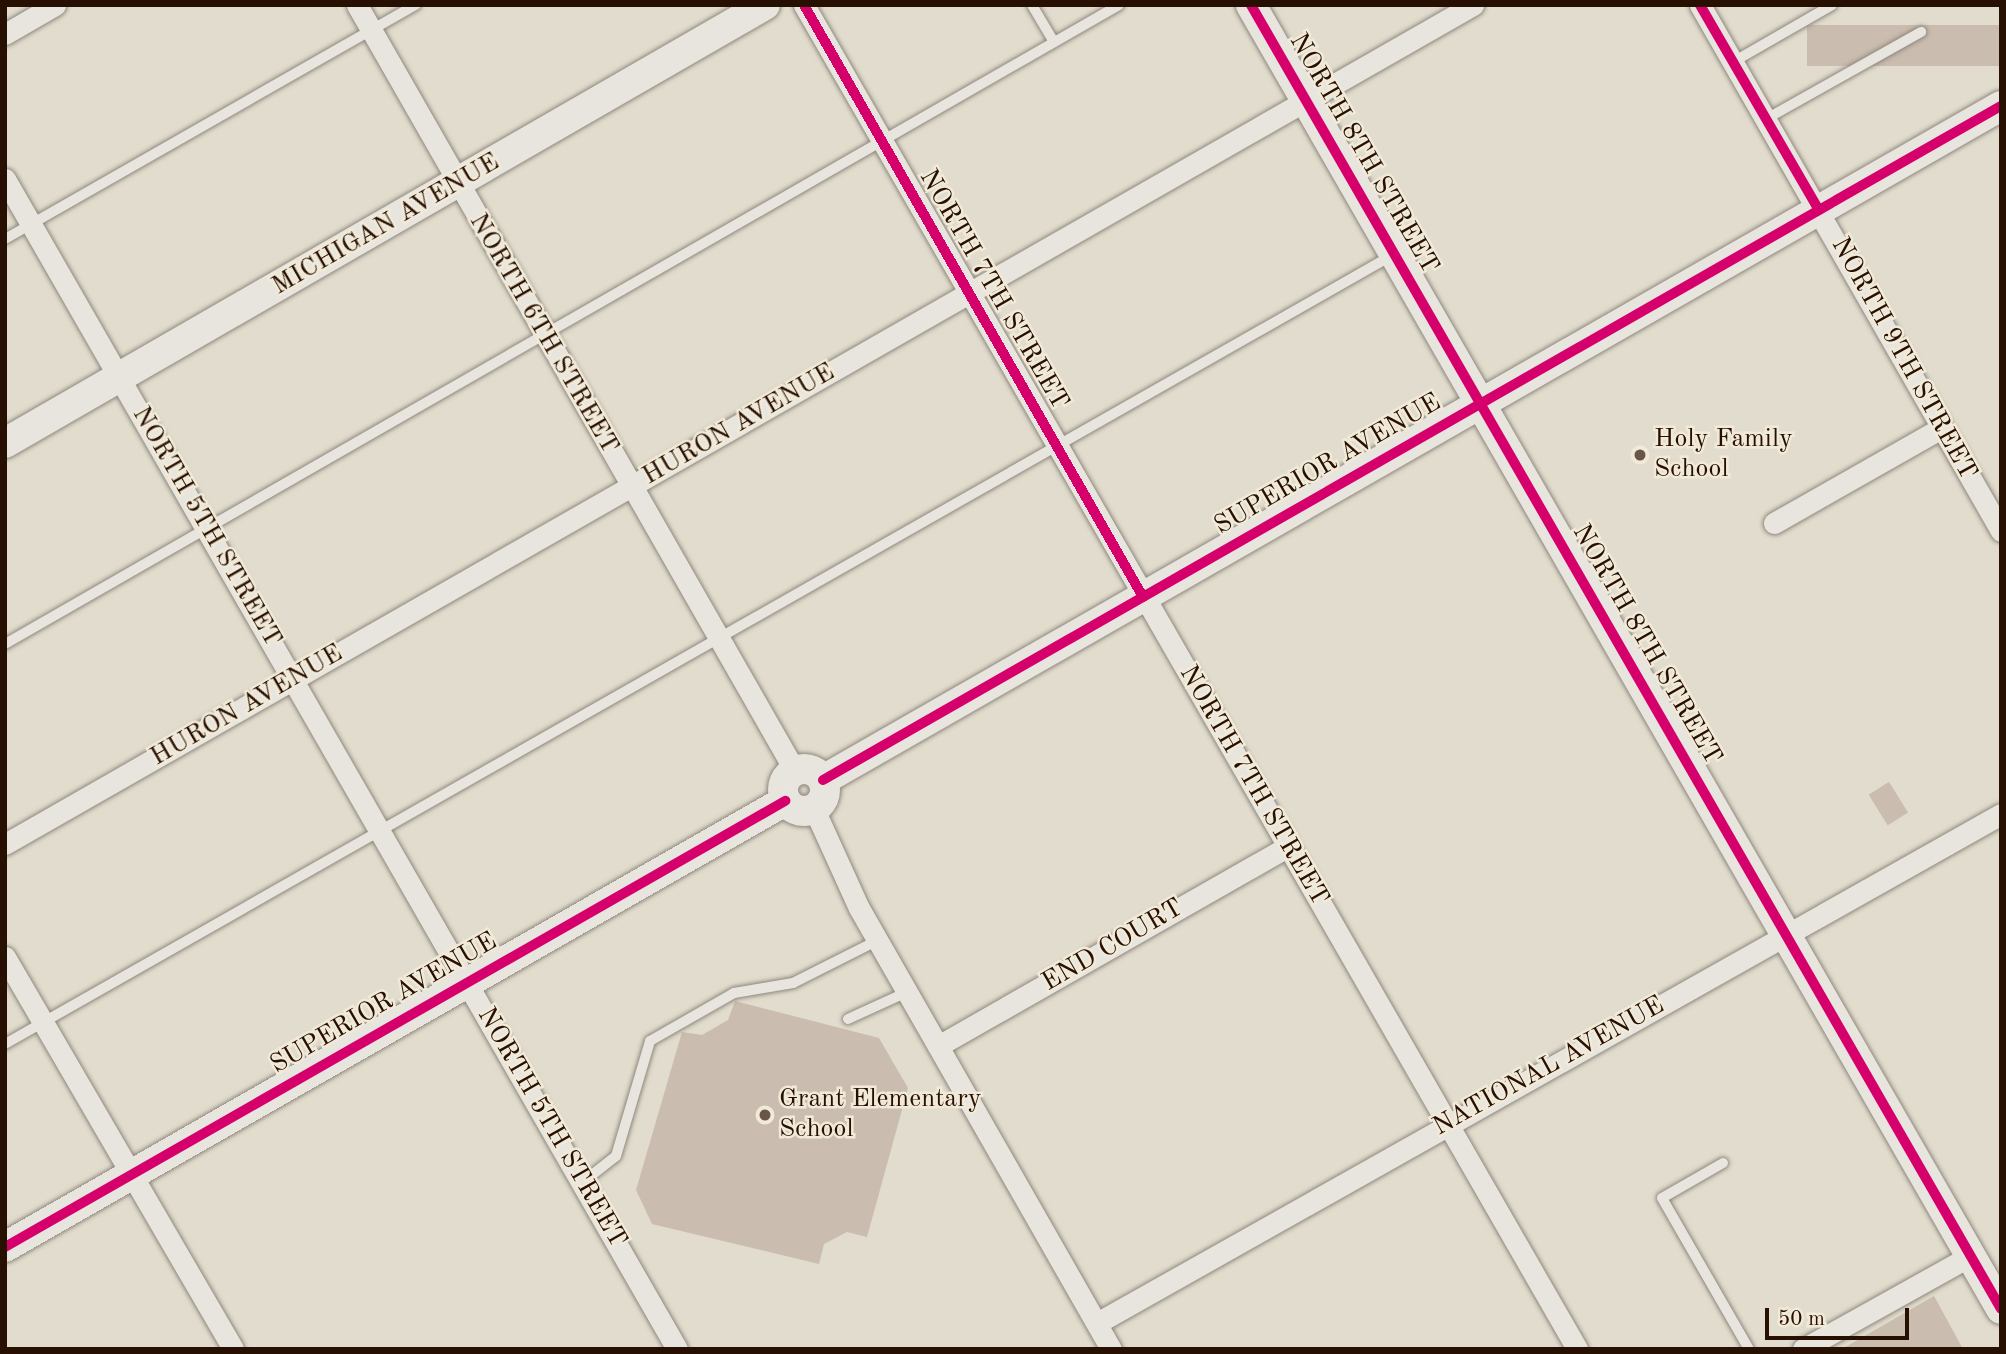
<!DOCTYPE html>
<html>
<head>
<meta charset="utf-8">
<style>
	body { margin:0 }
	#map { position:relative; width:2006px; height:1354px; overflow:hidden; background:#e1dccd; font-family:"Old Standard TT",serif }
	div>[style] { position:absolute }
	.building>* { inset:0; background:#cabcaf; transform-origin:0 0 }
	.roads { filter:drop-shadow(0 0 2px #8f887e) drop-shadow(0 0 2px #8f887e) }
	.lane>* { height:10px; margin:-5px; padding:0 5px; transform-origin:5px; border-radius:5px; background:#e8e5de }
	.street>* { height:21px; margin:-10.5px; padding:0 10.5px; transform-origin:10.5px; border-radius:10.5px; background:#e8e5de }
	.secondary>* { height:30px; margin:-15px; padding:0 15px; transform-origin:15px; border-radius:15px; background:#e8e5de }
	.secondary>.ring { margin:-15px; padding:0; box-sizing:content-box; background:none; border:30px solid #e8e5de; border-radius:50% }
	.cycleway>* { height:10px; margin:-5px; padding:0 5px; transform-origin:5px; border-radius:5px; background:#d6006c }
	.dots>* { width:19px; height:19px; translate:-50% -50%; box-sizing:border-box; border:4px solid #f1ead9; border-radius:50% }
	span { translate:-50% -50%; white-space:nowrap; text-align:center; line-height:1.15; -webkit-text-stroke:5px #f1ead9; paint-order:stroke }
	.street-label { font-size:26px; color:#270f01 }
	.poi-label { font-size:26px; color:#270f01 }
	.left { translate:0 -50%; text-align:left }
	.frame { position:absolute; inset:0; border:7px solid #270f01; pointer-events:none }
	.scale { position:absolute; left:1765px; top:1308px; width:144px; height:32px; box-sizing:border-box; border:4px solid #270f01; border-top:0; padding-left:9px; font-size:21px; line-height:24px; white-space:nowrap; color:#270f01; -webkit-text-stroke:5px #f1ead9; paint-order:stroke }
</style>
</head>
<body>
<div id="map">
	<div class="building">
		<div style="left:2001px;top:25px;width:41px;height:194px;rotate:90deg"></div>
		<div style="left:1889px;top:782px;width:36px;height:24px;rotate:58deg"></div>
		<div style="clip-path:polygon(735px 1001px,879px 1038px,908px 1088px,867px 1237px,847px 1232px,824px 1244px,819px 1264px,652px 1224px,636px 1190px,682px 1032px,702px 1035px,728px 1020px)"></div>
		<div style="clip-path:polygon(1934px 1296px,1963px 1349px,1842px 1349px)"></div>
	</div>
	<div class="roads">
		<div class="lane">
			<div style="left:1032px;top:5px;width:43px;rotate:59.3deg"></div>
			<div style="left:1733px;top:62px;width:114px;rotate:-29.9deg"></div>
			<div style="left:1766px;top:119px;width:178px;rotate:-29.3deg"></div>
			<div style="left:5px;top:239px;width:473px;rotate:-29.7deg"></div>
			<div style="left:5px;top:644px;width:1284px;rotate:-29.84deg"></div>
			<div style="left:848px;top:1019px;width:65px;rotate:-24.6deg"></div>
			<div style="left:5px;top:1044px;width:1597px;rotate:-29.62deg"></div>
			<div style="left:1723px;top:1163px;width:70px;rotate:150.2deg"></div>
			<div style="left:1662px;top:1198px;width:174px;rotate:60.1deg"></div>
			<div style="left:583px;top:1182px;width:42px;rotate:-38.2deg"></div>
			<div style="left:616px;top:1156px;width:120px;rotate:-73.5deg"></div>
			<div style="left:650px;top:1041px;width:97px;rotate:-29.7deg"></div>
			<div style="left:734px;top:993px;width:60px;rotate:-9.6deg"></div>
			<div style="left:793px;top:983px;width:95px;rotate:-26.8deg"></div>
		</div>
		<div class="street">
			<div style="left:357px;top:5px;width:882px;rotate:60.24deg"></div>
			<div style="left:804px;top:5px;width:1550px;rotate:60.09deg"></div>
			<div style="left:1700px;top:5px;width:606px;rotate:60.22deg"></div>
			<div style="left:5px;top:34px;width:58px;rotate:-30.1deg"></div>
			<div style="left:5px;top:179px;width:1349px;rotate:60.13deg"></div>
			<div style="left:1774px;top:523px;width:192px;rotate:-29.6deg"></div>
			<div style="left:814px;top:809px;width:109px;rotate:65.6deg"></div>
			<div style="left:859px;top:908px;width:508px;rotate:60.26deg"></div>
			<div style="left:5px;top:844px;width:1691px;rotate:-29.75deg"></div>
			<div style="left:5px;top:957px;width:453px;rotate:59.8deg"></div>
			<div style="left:938px;top:1046px;width:403px;rotate:-29.7deg"></div>
			<div style="left:1097px;top:1323px;width:1037px;rotate:-29.38deg"></div>
			<div style="left:1803px;top:1349px;width:191px;rotate:-29.1deg"></div>
		</div>
		<div class="secondary">
			<div style="left:1251px;top:5px;width:1504px;rotate:60.09deg"></div>
			<div style="left:5px;top:443px;width:877px;rotate:-29.96deg"></div>
			<div class="ring" style="left:783px;top:769px;width:12px;height:12px"></div>
			<div style="left:823px;top:780px;width:1357px;rotate:-29.78deg"></div>
			<div style="left:5px;top:1247px;width:899px;rotate:-29.76deg"></div>
		</div>
	</div>
	<div class="cycleway">
		<div style="left:804px;top:5px;width:682px;rotate:60.2deg"></div>
		<div style="left:1251px;top:5px;width:1504px;rotate:60.09deg"></div>
		<div style="left:1700px;top:5px;width:237px;rotate:59.9deg"></div>
		<div style="left:823px;top:780px;width:1357px;rotate:-29.78deg"></div>
		<div style="left:5px;top:1247px;width:899px;rotate:-29.76deg"></div>
	</div>
	<div class="dots">
		<div style="left:1640px;top:455px;background:#685748"></div>
		<div style="left:765px;top:1115px;background:#685748"></div>
	</div>
	<div class="street-label">
		<span style="left:1363px;top:154px;rotate:60deg">NORTH 8TH STREET</span>
		<span style="left:386px;top:225px;rotate:-30deg">MICHIGAN AVENUE</span>
		<span style="left:993px;top:290px;rotate:60deg">NORTH 7TH STREET</span>
		<span style="left:543px;top:334px;rotate:60deg">NORTH 6TH STREET</span>
		<span style="left:1903px;top:359px;rotate:61deg">NORTH 9TH STREET</span>
		<span style="left:739px;top:425px;rotate:-30deg">HURON AVENUE</span>
		<span style="left:1328px;top:465px;rotate:-30deg">SUPERIOR AVENUE</span>
		<span style="left:206px;top:527px;rotate:60deg">NORTH 5TH STREET</span>
		<span style="left:1646px;top:645px;rotate:60deg">NORTH 8TH STREET</span>
		<span style="left:247px;top:706px;rotate:-30deg">HURON AVENUE</span>
		<span style="left:1253px;top:786px;rotate:60deg">NORTH 7TH STREET</span>
		<span style="left:1113px;top:946px;rotate:-30deg">END COURT</span>
		<span style="left:384px;top:1004px;rotate:-30deg">SUPERIOR AVENUE</span>
		<span style="left:1549px;top:1067px;rotate:-29deg">NATIONAL AVENUE</span>
		<span style="left:551px;top:1128px;rotate:60deg">NORTH 5TH STREET</span>
	</div>
	<div class="poi-label">
		<span class="left" style="left:1654px;top:455px">Holy Family<br>School</span>
		<span class="left" style="left:779px;top:1115px">Grant Elementary<br>School</span>
	</div>
	<div class="frame"></div>
	<div class="scale">50 m</div>
</div>
</body>
</html>
